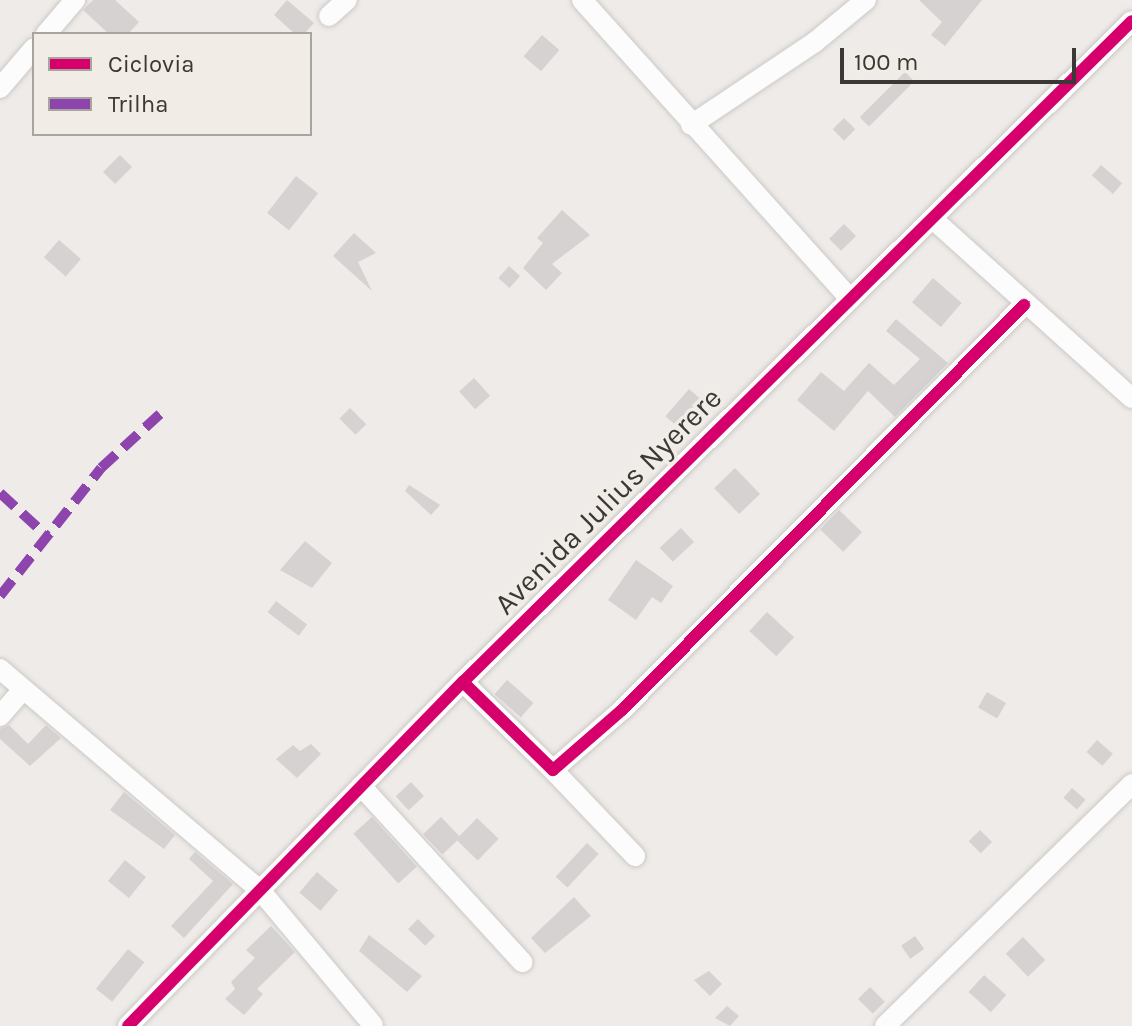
<!DOCTYPE html>
<html>
<head>
<meta charset="utf-8">
<style>
	body { margin:0 }
	#map { position:relative; width:1132px; height:1026px; overflow:hidden; background:#eeebe8; font-family:Karla,sans-serif }
	div>[style] { position:absolute }
	.building>* { inset:0; background:#d5d2d1; transform-origin:0 0 }
	.roads { filter:drop-shadow(0 0 2px #cbc9c6) drop-shadow(0 0 2px #cbc9c6) }
	.minor>* { height:20px; margin:-10px; padding:0 10px; transform-origin:10px; border-radius:10px; background:#fcfcfc }
	.quiet>* { height:10px; margin-top:-5px; transform-origin:0; background:repeating-linear-gradient(90deg,#8e44ad 0 20px,transparent 0 30px) }
	.cycleway>* { height:12px; margin:-6px; padding:0 6px; transform-origin:6px; border-radius:6px; background:#d6006c }
	span { translate:-50% -50%; white-space:nowrap; text-align:center; line-height:1.15; -webkit-text-stroke:7px #f1ece5; paint-order:stroke }
	.street-label { font-size:30px; color:#3b3936 }
	.legend { position:absolute; left:32px; top:32px; width:280px; height:104px; box-sizing:border-box; background:#f1ece5; border:2px solid #a8a49f; margin:0; padding:10px 14px; list-style:none; font-size:24px; color:#3b3936 }
	.legend li { display:flex; align-items:center; gap:16px; height:40px }
	.legend b { width:40px; border:2px solid #a8a49f }
	.scale { position:absolute; left:840px; top:48px; width:236px; height:36px; box-sizing:border-box; border:4px solid #3b3936; border-top:0; padding-left:10px; font-size:24px; line-height:28px; white-space:nowrap; color:#3b3936; -webkit-text-stroke:6px #f1ece5; paint-order:stroke }
</style>
</head>
<body>
<div id="map">
	<div class="building">
		<div style="clip-path:polygon(93px 0,115px 0,139px 22px,128px 34px,109px 34px,83px 10px)"></div>
		<div style="clip-path:polygon(287px 0,314px 23px,304px 34px,295px 34px,274px 15px)"></div>
		<div style="clip-path:polygon(919px 0,982px 0,945px 46px,931px 35px,942px 22px)"></div>
		<div style="left:542px;top:35px;width:23px;height:28px;rotate:41deg"></div>
		<div style="left:905px;top:72px;width:13px;height:64px;rotate:45deg"></div>
		<div style="left:844px;top:118px;width:16px;height:16px;rotate:45deg"></div>
		<div style="left:120px;top:155px;width:17px;height:24px;rotate:45deg"></div>
		<div style="left:1101px;top:165px;width:28px;height:14px;rotate:41deg"></div>
		<div style="left:296px;top:176px;width:28px;height:47px;rotate:38deg"></div>
		<div style="clip-path:polygon(562px 210px,590px 235px,552px 264px,562px 273px,546px 290px,523px 268px,543px 243px,537px 238px)"></div>
		<div style="left:844px;top:224px;width:17px;height:21px;rotate:45deg"></div>
		<div style="clip-path:polygon(354px 233px,376px 253px,358px 262px,372px 291px,333px 256px)"></div>
		<div style="left:59px;top:240px;width:29px;height:23px;rotate:41deg"></div>
		<div style="left:509px;top:266px;width:15px;height:16px;rotate:42deg"></div>
		<div style="left:933px;top:278px;width:38px;height:32px;rotate:41deg"></div>
		<div style="clip-path:polygon(896px 319px,948px 363px,895px 417px,868px 391px,834px 431px,797px 400px,821px 372px,844px 391px,869px 363px,894px 385px,920px 359px,886px 331px)"></div>
		<div style="left:474px;top:378px;width:24px;height:20px;rotate:48deg"></div>
		<div style="left:689px;top:389px;width:23px;height:36px;rotate:41deg"></div>
		<div style="left:350px;top:408px;width:23px;height:15px;rotate:45deg"></div>
		<div style="left:735px;top:468px;width:36px;height:29px;rotate:46deg"></div>
		<div style="clip-path:polygon(409px 485px,440px 505px,431px 515px,405px 491px)"></div>
		<div style="left:839px;top:510px;width:32px;height:27px;rotate:44deg"></div>
		<div style="left:681px;top:528px;width:19px;height:29px;rotate:47deg"></div>
		<div style="clip-path:polygon(305px 541px,332px 563px,312px 588px,280px 570px)"></div>
		<div style="clip-path:polygon(636px 560px,673px 586px,661px 603px,652px 597px,636px 620px,608px 600px)"></div>
		<div style="left:276px;top:601px;width:39px;height:14px;rotate:37deg"></div>
		<div style="left:767px;top:612px;width:37px;height:26px;rotate:43deg"></div>
		<div style="left:507px;top:680px;width:35px;height:19px;rotate:41deg"></div>
		<div style="left:987px;top:692px;width:22px;height:18px;rotate:30deg"></div>
		<div style="clip-path:polygon(9px 725px,28px 744px,46px 725px,61px 738px,30px 766px,0 739px,0 729px)"></div>
		<div style="left:1097px;top:740px;width:21px;height:16px;rotate:41deg"></div>
		<div style="clip-path:polygon(311px 744px,321px 754px,297px 778px,276px 759px,293px 745px,300px 751px)"></div>
		<div style="left:411px;top:782px;width:19px;height:21px;rotate:47deg"></div>
		<div style="left:1072px;top:788px;width:18px;height:13px;rotate:41deg"></div>
		<div style="clip-path:polygon(124px 792px,175px 835px,164px 849px,110px 810px)"></div>
		<div style="left:372px;top:817px;width:67px;height:25px;rotate:48deg"></div>
		<div style="left:441px;top:817px;width:28px;height:25px;rotate:46deg"></div>
		<div style="left:477px;top:818px;width:30px;height:30px;rotate:44deg"></div>
		<div style="left:980px;top:830px;width:17px;height:16px;rotate:45deg"></div>
		<div style="left:587px;top:843px;width:16px;height:46px;rotate:43deg"></div>
		<div style="clip-path:polygon(195px 852px,233px 884px,184px 938px,171px 926px,213px 881px,189px 859px)"></div>
		<div style="left:125px;top:860px;width:27px;height:27px;rotate:39deg"></div>
		<div style="left:317px;top:872px;width:28px;height:27px;rotate:41deg"></div>
		<div style="clip-path:polygon(574px 897px,591px 916px,545px 953px,531px 938px)"></div>
		<div style="left:418px;top:919px;width:24px;height:14px;rotate:45deg"></div>
		<div style="clip-path:polygon(271px 926px,295px 952px,257px 989px,263px 994px,244px 1015px,225px 999px,235px 989px,231px 982px,255px 958px,246px 950px)"></div>
		<div style="clip-path:polygon(369px 935px,422px 976px,407px 992px,359px 951px)"></div>
		<div style="left:915px;top:936px;width:16px;height:17px;rotate:55deg"></div>
		<div style="left:1023px;top:937px;width:32px;height:24px;rotate:46deg"></div>
		<div style="left:128px;top:949px;width:21px;height:51px;rotate:39deg"></div>
		<div style="clip-path:polygon(709px 971px,722px 984px,710px 996px,694px 980px)"></div>
		<div style="left:984px;top:975px;width:30px;height:23px;rotate:42deg"></div>
		<div style="left:870px;top:987px;width:21px;height:17px;rotate:45deg"></div>
		<div style="clip-path:polygon(727px 1006px,739px 1016px,730px 1026px,715px 1018px)"></div>
	</div>
	<div class="roads">
		<div class="minor">
			<div style="left:582px;top:0;width:402px;rotate:48.1deg"></div>
			<div style="left:329px;top:16px;width:24px;rotate:-42deg"></div>
			<div style="left:46px;top:34px;width:45px;rotate:-49.5deg"></div>
			<div style="left:0;top:88px;width:52px;rotate:-49.6deg"></div>
			<div style="left:691px;top:125px;width:149px;rotate:-33.8deg"></div>
			<div style="left:815px;top:42px;width:66px;rotate:-39.5deg"></div>
			<div style="left:934px;top:220px;width:266px;rotate:42deg"></div>
			<div style="left:0;top:669px;width:341px;rotate:40.4deg"></div>
			<div style="left:260px;top:890px;width:176px;rotate:50.1deg"></div>
			<div style="left:463px;top:682px;width:126px;rotate:44.4deg"></div>
			<div style="left:553px;top:770px;width:91px;rotate:-41deg"></div>
			<div style="left:622px;top:710px;width:571px;rotate:-45.21deg"></div>
			<div style="left:0;top:716px;width:33px;rotate:-49deg"></div>
			<div style="left:553px;top:770px;width:119px;rotate:46.4deg"></div>
			<div style="left:361px;top:786px;width:239px;rotate:47.5deg"></div>
			<div style="left:128px;top:1026px;width:480px;rotate:-45.8deg"></div>
			<div style="left:463px;top:682px;width:940px;rotate:-44.66deg"></div>
			<div style="left:885px;top:1026px;width:346px;rotate:-44.4deg"></div>
		</div>
	</div>
	<div class="quiet">
		<div style="left:0;top:493px;width:64px;rotate:42.5deg"></div>
		<div style="left:0;top:596px;width:163px;rotate:-51.7deg"></div>
		<div style="left:101px;top:468px;width:80px;rotate:-42.5deg"></div>
	</div>
	<div class="cycleway">
		<div style="left:463px;top:682px;width:126px;rotate:44.4deg"></div>
		<div style="left:553px;top:770px;width:91px;rotate:-41deg"></div>
		<div style="left:622px;top:710px;width:571px;rotate:-45.21deg"></div>
		<div style="left:128px;top:1026px;width:480px;rotate:-45.8deg"></div>
		<div style="left:463px;top:682px;width:940px;rotate:-44.66deg"></div>
	</div>
	<div class="street-label">
		<span style="left:608px;top:501px;rotate:-45deg">Avenida Julius Nyerere</span>
	</div>
	<ul class="legend">
	<li><b style="height:10px;background:#d6006c"></b>Ciclovia</li>
	<li><b style="height:10px;background:#8e44ad"></b>Trilha</li>
	</ul>
	<div class="scale">100 m</div>
</div>
</body>
</html>
